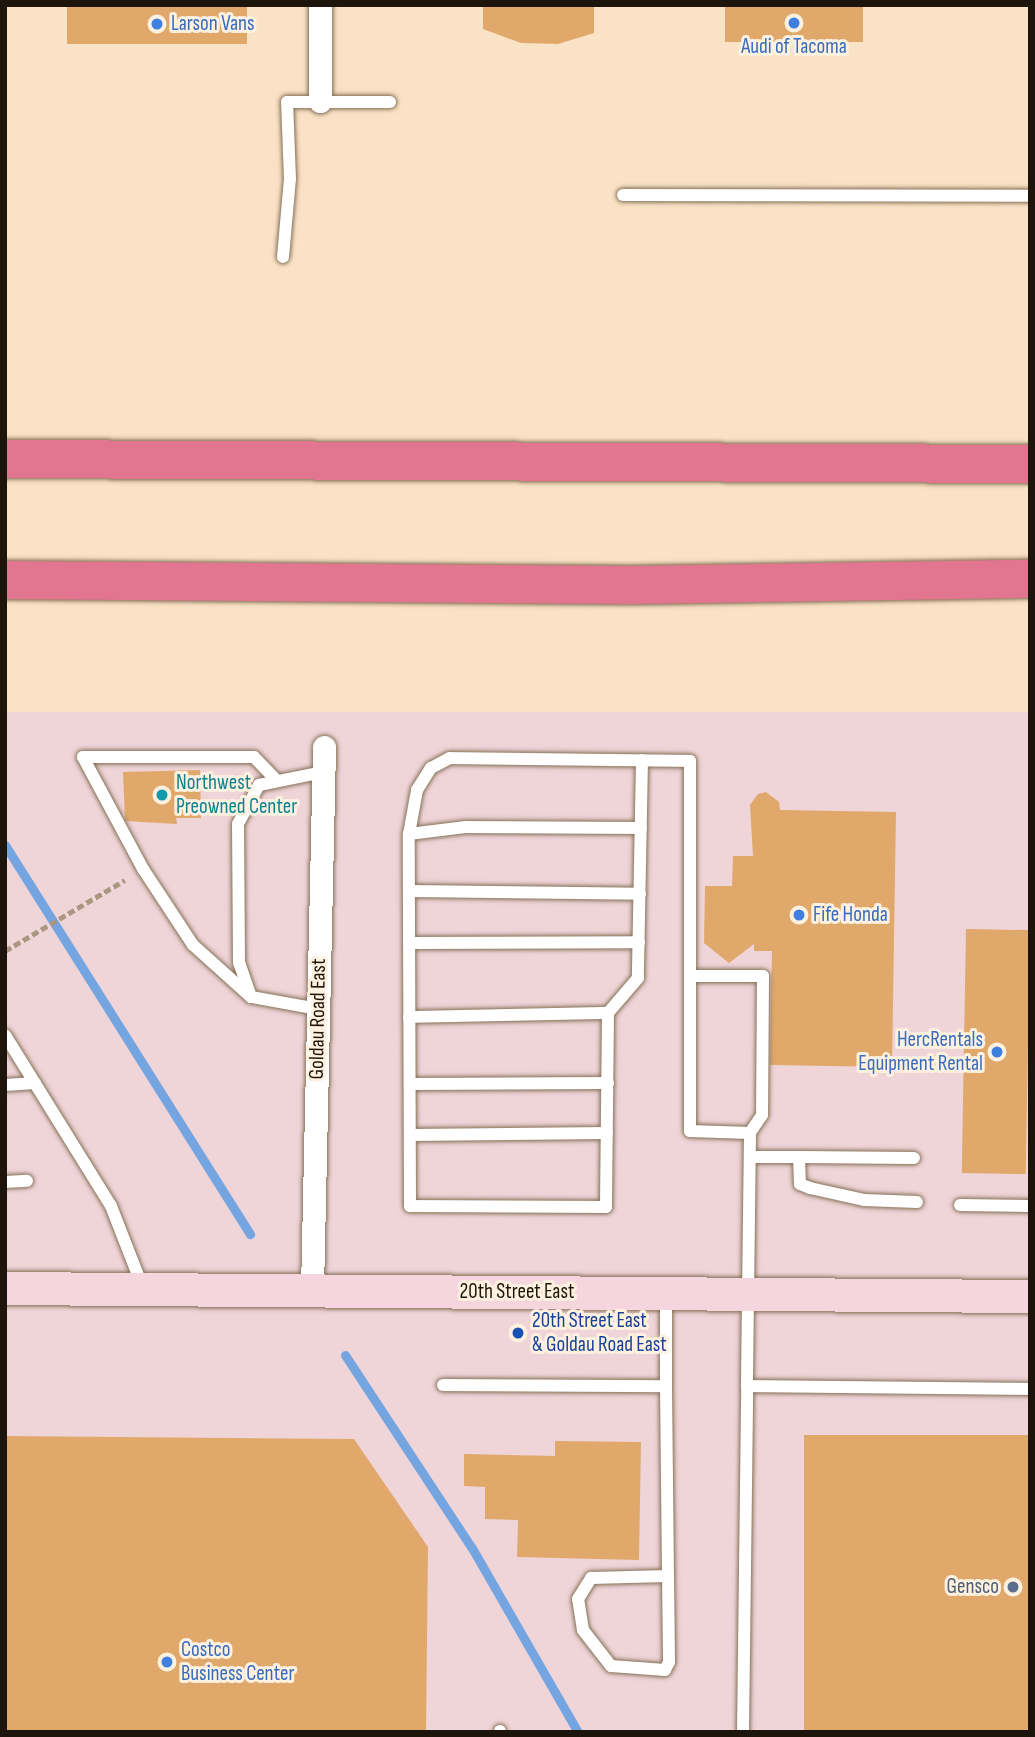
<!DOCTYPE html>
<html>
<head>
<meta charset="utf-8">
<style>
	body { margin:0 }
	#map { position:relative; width:1035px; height:1737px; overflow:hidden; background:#fae2c6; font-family:"Sofia Sans Condensed",sans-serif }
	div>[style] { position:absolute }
	.industrial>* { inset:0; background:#efd4d8; transform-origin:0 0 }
	.stream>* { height:9px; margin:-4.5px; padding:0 4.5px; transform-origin:4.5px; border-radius:4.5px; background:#75a5e1 }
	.building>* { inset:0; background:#e0a96b; transform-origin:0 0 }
	.path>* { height:4.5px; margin-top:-2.25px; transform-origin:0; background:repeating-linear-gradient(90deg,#a99781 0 7px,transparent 0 10.5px) }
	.roads { filter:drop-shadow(0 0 2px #867157) drop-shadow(0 0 2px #867157) }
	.service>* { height:12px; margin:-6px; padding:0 6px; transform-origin:6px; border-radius:6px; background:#fff }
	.minor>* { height:23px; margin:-11.5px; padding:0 11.5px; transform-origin:11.5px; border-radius:11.5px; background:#fff }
	.secondary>* { height:33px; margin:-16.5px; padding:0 16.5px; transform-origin:16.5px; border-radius:16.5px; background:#f6d6de }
	.motorway>* { height:38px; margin:-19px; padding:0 19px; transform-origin:19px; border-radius:19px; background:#e27690 }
	.dots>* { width:19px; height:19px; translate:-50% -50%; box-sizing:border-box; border:4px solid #fff1e0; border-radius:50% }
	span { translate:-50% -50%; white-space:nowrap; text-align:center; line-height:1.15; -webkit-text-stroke:6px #fff1e0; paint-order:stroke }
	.shop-label { font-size:21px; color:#366cbe }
	.left { translate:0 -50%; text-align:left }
	.right { translate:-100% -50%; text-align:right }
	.culture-label { font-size:21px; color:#0d838f }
	.street-label { font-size:21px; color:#1d150b }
	.transit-label { font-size:21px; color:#164399 }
	.service-label { font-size:21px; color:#4e5e75 }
	.frame { position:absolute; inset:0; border:7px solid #1d150b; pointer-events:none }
</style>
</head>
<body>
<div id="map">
	<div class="industrial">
		<div style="left:1030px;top:712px;width:1020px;height:1025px;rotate:90deg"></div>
	</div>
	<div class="stream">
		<div style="left:5px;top:845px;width:460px;rotate:57.8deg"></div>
		<div style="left:345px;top:1355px;width:231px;rotate:56.7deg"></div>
		<div style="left:472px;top:1548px;width:212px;rotate:60.1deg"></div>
	</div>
	<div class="building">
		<div style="left:67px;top:5px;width:180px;height:39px"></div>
		<div style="clip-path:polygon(483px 5px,594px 5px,594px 33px,558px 44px,521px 43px,483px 29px)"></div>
		<div style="left:725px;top:5px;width:138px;height:37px"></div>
		<div style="clip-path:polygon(200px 770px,201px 818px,176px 818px,177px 824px,125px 821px,123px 772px)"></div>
		<div style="clip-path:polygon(766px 792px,779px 802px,780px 810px,896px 812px,892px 1067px,770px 1065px,772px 951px,754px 951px,754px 944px,729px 963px,704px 943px,705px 886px,732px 886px,733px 856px,753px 856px,750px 805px,758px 794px)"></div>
		<div style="left:966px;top:929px;width:64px;height:244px;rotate:1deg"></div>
		<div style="left:804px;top:1435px;width:226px;height:297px"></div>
		<div style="clip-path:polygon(5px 1436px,354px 1439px,428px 1547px,426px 1732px,5px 1732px)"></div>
		<div style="clip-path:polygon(555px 1441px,641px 1442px,639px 1560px,517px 1557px,518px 1520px,485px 1519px,485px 1487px,464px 1486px,464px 1454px,555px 1456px)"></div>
	</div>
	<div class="path">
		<div style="left:5px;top:951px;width:139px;rotate:-30.6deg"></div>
	</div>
	<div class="roads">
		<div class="service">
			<div style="left:623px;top:195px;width:407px;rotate:0.1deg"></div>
			<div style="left:283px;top:257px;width:78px;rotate:-84.9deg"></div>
			<div style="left:290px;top:179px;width:77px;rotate:-92.2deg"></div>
			<div style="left:287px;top:102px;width:103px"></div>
			<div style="left:642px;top:760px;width:218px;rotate:91.1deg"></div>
			<div style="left:638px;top:978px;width:46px;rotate:130.6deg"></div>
			<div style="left:608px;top:1013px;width:194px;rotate:90.6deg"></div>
			<div style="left:606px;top:1207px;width:196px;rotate:-179.7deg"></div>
			<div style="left:410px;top:1206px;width:372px;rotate:-90.2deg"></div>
			<div style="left:409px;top:834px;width:45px;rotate:-79.7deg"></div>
			<div style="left:417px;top:790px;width:26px;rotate:-58deg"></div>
			<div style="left:431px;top:768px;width:21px;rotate:-28deg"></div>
			<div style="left:450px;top:758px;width:240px;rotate:0.7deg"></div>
			<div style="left:690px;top:761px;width:370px;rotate:90deg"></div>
			<div style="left:690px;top:1131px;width:60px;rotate:1.9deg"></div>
			<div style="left:409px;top:834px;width:57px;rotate:-7deg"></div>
			<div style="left:466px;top:827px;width:175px;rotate:0.3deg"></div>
			<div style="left:409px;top:891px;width:231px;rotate:0.7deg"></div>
			<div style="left:409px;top:943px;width:230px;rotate:-0.2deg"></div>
			<div style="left:690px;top:976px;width:73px"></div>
			<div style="left:763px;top:976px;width:139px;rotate:90.4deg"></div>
			<div style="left:762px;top:1115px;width:22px;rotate:124deg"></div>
			<div style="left:750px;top:1133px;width:253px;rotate:90.7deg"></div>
			<div style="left:747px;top:1386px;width:283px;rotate:0.6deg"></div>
			<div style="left:251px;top:997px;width:78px;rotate:-138.1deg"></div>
			<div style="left:193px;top:945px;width:91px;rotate:-123.3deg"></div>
			<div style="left:143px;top:869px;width:127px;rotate:-118.2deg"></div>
			<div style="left:83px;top:757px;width:171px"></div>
			<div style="left:254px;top:757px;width:33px;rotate:46deg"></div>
			<div style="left:318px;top:1009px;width:68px;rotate:-169.8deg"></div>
			<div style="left:251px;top:997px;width:36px;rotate:-109deg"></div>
			<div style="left:239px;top:963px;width:139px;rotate:-90.4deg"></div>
			<div style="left:238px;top:824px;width:44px;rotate:-61.7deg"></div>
			<div style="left:259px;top:785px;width:65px;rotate:-11.5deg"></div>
			<div style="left:409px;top:1017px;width:199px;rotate:-1.2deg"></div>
			<div style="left:5px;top:1035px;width:201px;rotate:58.2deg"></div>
			<div style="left:111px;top:1206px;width:88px;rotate:68.7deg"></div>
			<div style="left:410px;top:1084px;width:198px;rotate:-0.3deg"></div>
			<div style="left:5px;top:1085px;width:30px;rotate:-4deg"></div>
			<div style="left:410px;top:1135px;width:197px;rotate:-0.6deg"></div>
			<div style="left:750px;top:1157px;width:49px"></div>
			<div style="left:799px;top:1157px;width:27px;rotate:88deg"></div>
			<div style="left:800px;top:1184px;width:11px;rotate:22deg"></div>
			<div style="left:810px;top:1188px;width:55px;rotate:12.5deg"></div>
			<div style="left:864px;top:1200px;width:53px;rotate:2.2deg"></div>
			<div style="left:799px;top:1157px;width:115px;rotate:0.5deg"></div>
			<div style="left:5px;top:1182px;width:22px;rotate:-3deg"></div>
			<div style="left:960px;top:1205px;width:70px;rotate:0.8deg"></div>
			<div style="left:666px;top:1294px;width:92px;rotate:90deg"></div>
			<div style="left:666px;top:1386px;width:190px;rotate:89.4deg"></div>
			<div style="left:668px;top:1576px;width:86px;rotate:89.3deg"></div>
			<div style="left:669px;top:1662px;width:9px;rotate:117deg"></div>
			<div style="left:665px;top:1670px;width:54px;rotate:-175.8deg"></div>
			<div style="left:611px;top:1666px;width:46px;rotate:-127.9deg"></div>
			<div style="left:583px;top:1630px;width:31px;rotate:-99deg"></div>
			<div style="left:578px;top:1599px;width:25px;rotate:-58deg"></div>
			<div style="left:591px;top:1578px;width:77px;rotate:-1.5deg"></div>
			<div style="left:443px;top:1385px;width:223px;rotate:0.3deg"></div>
			<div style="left:500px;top:1731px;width:1px;rotate:90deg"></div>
			<div style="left:743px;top:1732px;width:346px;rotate:-89.3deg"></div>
		</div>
		<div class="minor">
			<div style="left:320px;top:101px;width:96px;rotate:-90deg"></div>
			<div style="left:312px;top:1290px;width:543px;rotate:-88.73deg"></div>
		</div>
		<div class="secondary">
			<div style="left:5px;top:1288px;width:1025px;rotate:0.45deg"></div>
		</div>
		<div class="motorway">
			<div style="left:5px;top:459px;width:1025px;rotate:0.28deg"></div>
			<div style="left:5px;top:580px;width:628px;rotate:0.46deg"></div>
			<div style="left:633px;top:585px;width:397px;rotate:-0.9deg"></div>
		</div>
	</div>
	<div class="dots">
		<div style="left:794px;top:23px;background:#3f7fe0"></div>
		<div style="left:157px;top:24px;background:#3f7fe0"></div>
		<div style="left:162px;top:795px;background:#0f9aa8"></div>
		<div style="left:799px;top:915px;background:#3f7fe0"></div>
		<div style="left:997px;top:1052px;background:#3f7fe0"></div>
		<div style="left:518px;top:1333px;background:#1a4fb4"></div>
		<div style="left:1013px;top:1587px;background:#5c6f8a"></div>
		<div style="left:167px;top:1662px;background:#3f7fe0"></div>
	</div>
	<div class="shop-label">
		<span class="left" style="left:171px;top:24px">Larson Vans</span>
		<span style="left:794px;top:47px">Audi of Tacoma</span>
		<span class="left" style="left:813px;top:915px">Fife Honda</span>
		<span class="right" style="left:983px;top:1052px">HercRentals<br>Equipment Rental</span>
		<span class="left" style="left:181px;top:1662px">Costco<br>Business Center</span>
	</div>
	<div class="culture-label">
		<span class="left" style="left:176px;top:795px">Northwest<br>Preowned Center</span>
	</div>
	<div class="street-label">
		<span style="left:318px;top:1019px;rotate:-89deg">Goldau Road East</span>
		<span style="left:517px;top:1292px">20th Street East</span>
	</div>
	<div class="transit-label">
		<span class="left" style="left:532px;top:1333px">20th Street East<br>&amp; Goldau Road East</span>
	</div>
	<div class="service-label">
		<span class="right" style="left:999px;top:1587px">Gensco</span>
	</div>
	<div class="frame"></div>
</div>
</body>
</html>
